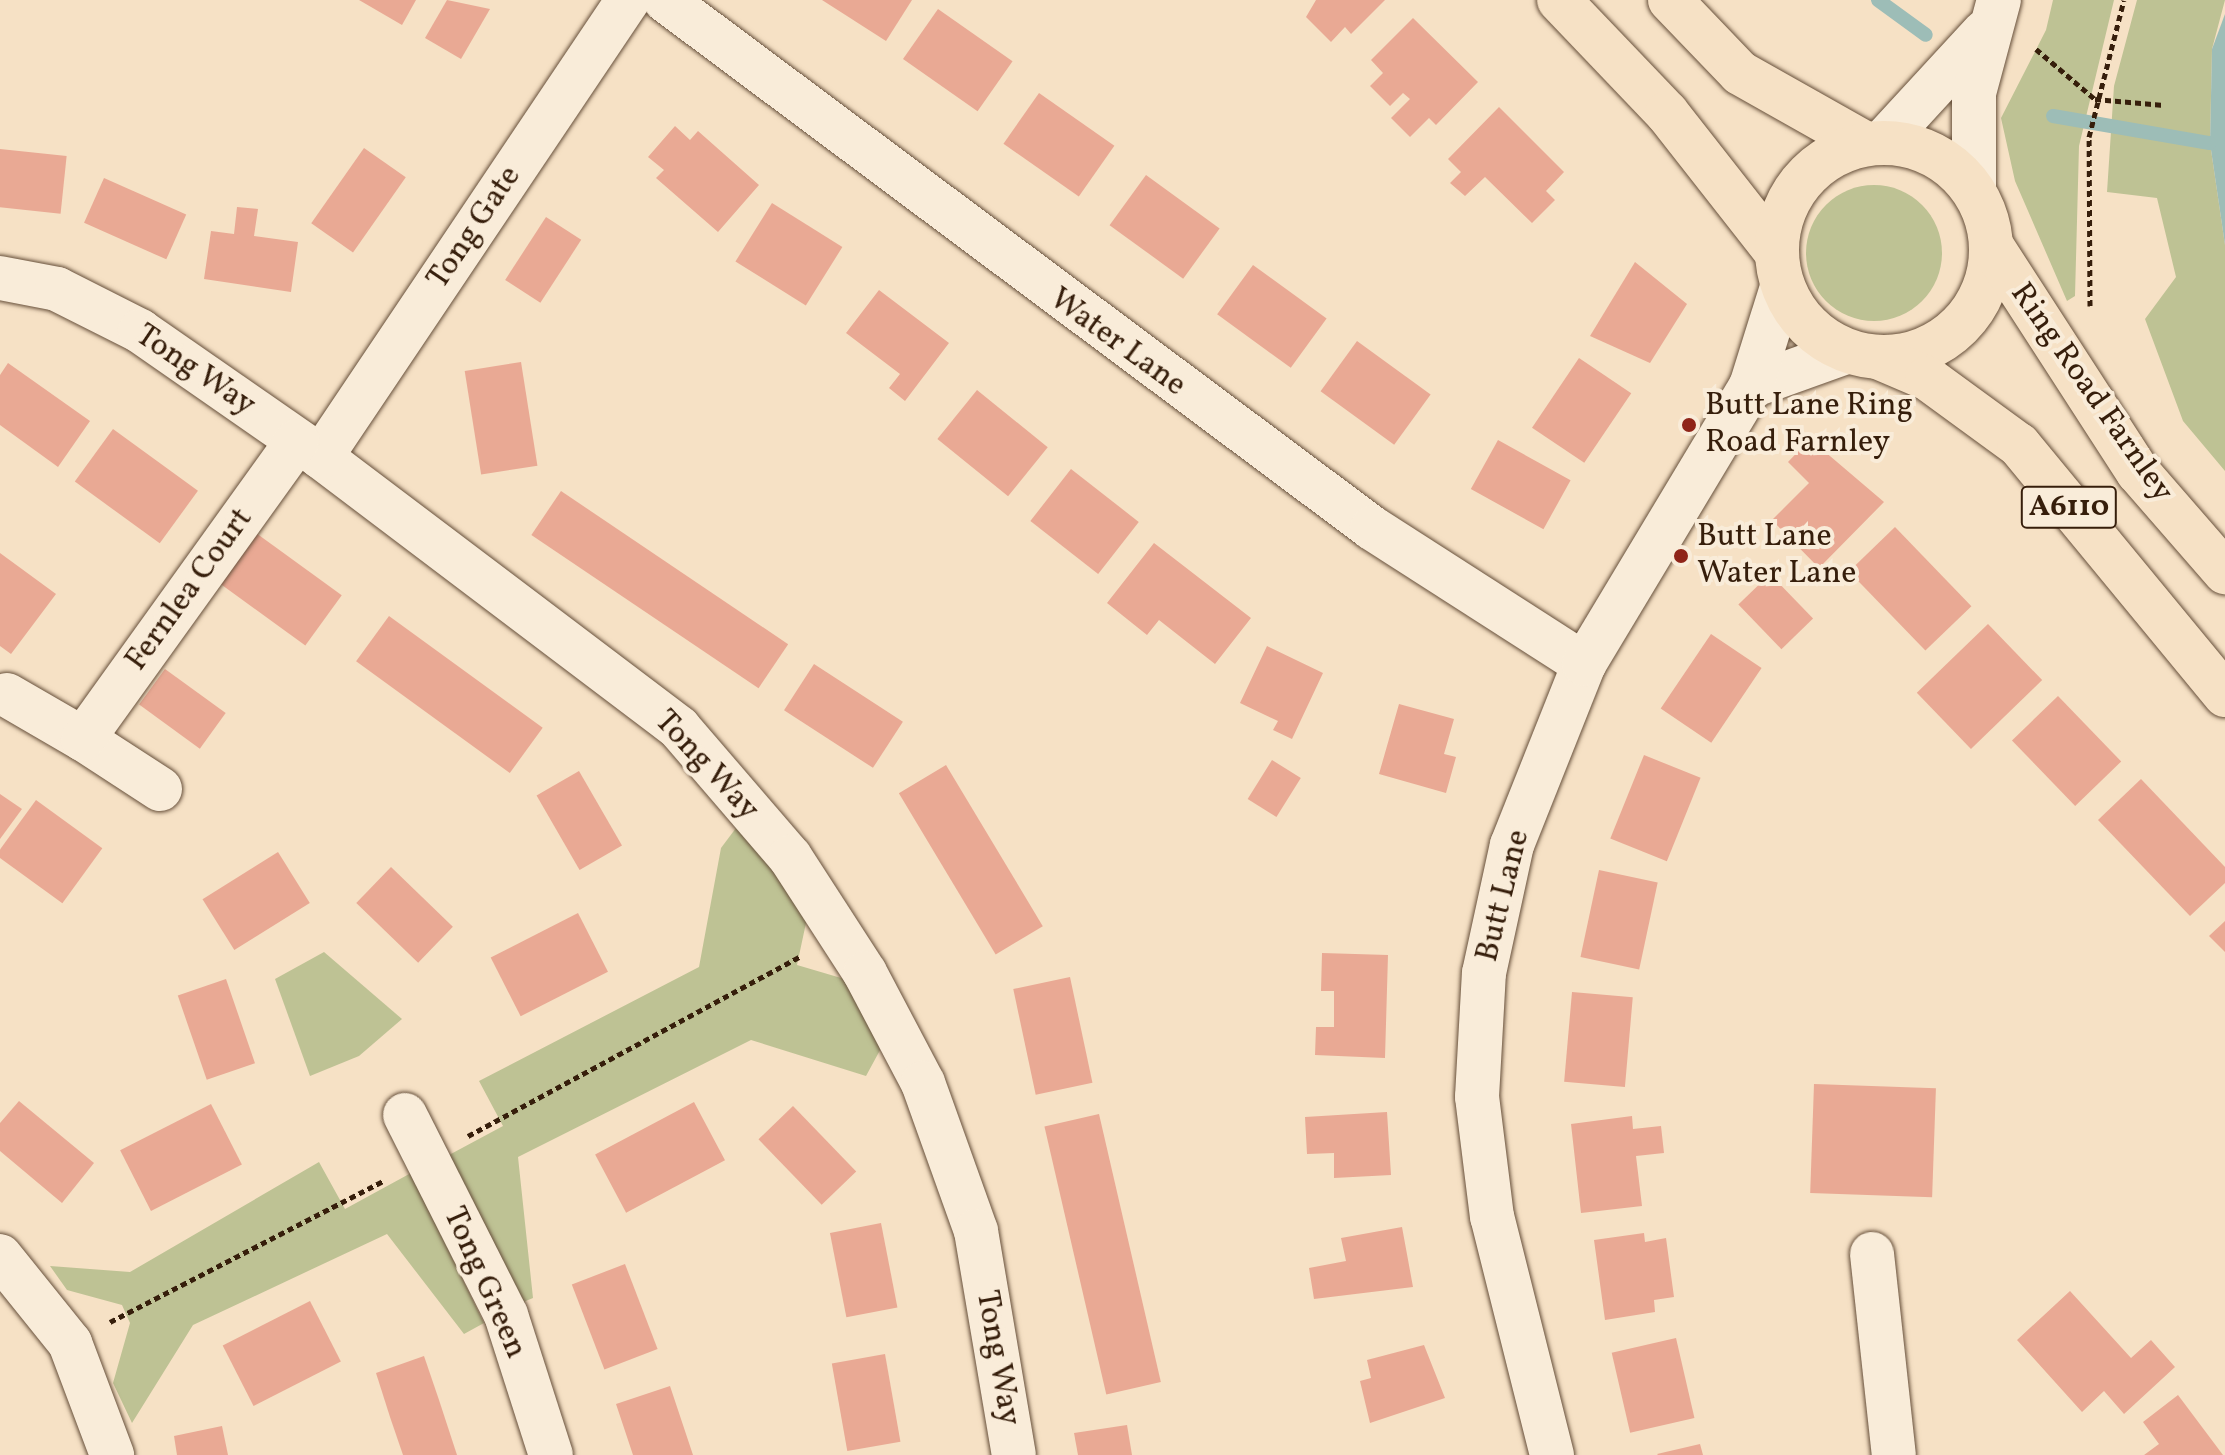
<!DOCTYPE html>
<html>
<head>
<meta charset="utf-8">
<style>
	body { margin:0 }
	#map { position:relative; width:2225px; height:1455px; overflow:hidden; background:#f6e1c5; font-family:Vollkorn,serif }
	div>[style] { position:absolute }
	.green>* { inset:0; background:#bec294 }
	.round { border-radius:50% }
	.water>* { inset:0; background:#9dbdb7 }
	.stream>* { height:14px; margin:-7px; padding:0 7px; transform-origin:7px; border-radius:7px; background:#9dbdb7 }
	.building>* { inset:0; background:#e9a994; transform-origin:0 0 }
	.path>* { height:5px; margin-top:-2.5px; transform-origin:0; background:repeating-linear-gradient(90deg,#361e0b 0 6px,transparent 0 10px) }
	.roads { filter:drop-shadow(0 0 2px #664f3a) drop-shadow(0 0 2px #664f3a) }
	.minor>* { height:44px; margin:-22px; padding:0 22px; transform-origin:22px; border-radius:22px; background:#f9ecd9 }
	.highway>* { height:44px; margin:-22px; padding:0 22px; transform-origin:22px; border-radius:22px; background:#f6e1c5 }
	.highway>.ring { margin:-22px; padding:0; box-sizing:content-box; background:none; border:44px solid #f6e1c5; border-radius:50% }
	.dots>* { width:22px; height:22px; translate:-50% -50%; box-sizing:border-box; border:4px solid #f9ecd9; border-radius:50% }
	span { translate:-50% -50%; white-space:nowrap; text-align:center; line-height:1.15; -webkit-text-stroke:8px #f9ecd9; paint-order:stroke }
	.shield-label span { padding:2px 6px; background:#f9ecd9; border:2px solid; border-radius:6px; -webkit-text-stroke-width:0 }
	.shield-label { font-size:30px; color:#361e0b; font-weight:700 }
	.street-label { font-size:32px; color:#361e0b }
	.poi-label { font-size:32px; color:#361e0b }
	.left { translate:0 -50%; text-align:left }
</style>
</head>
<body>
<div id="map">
	<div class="green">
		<div style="clip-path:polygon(2053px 0,2114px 0,2079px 146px,2075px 296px,2067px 301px,2015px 181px,2001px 118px,2046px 30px)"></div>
		<div style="clip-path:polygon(2137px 0,2225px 0,2212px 49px,2210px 143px,2225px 245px,2225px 471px,2183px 421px,2145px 319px,2176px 277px,2157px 198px,2107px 192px,2114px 86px)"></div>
		<div class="round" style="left:1806px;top:185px;width:136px;height:136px"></div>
		<div style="clip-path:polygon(739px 824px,809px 909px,797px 965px,858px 983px,885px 1041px,866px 1076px,751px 1040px,518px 1157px,533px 1298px,516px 1305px,449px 1155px,503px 1126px,479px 1081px,699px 967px,721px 848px)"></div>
		<div style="clip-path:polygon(324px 952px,402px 1019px,359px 1056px,310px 1076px,275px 979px)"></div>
		<div style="clip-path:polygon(319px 1162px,345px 1209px,411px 1173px,484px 1323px,464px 1334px,387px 1234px,193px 1325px,132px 1423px,113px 1383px,130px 1323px,122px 1305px,67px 1290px,50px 1266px,130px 1272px)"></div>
	</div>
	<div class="water">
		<div style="clip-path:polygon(2225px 14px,2225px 245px,2210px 143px,2212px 49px)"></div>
	</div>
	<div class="stream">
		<div style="left:1878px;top:0;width:59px;rotate:36.1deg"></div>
		<div style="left:2053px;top:116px;width:159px;rotate:9.8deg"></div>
	</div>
	<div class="building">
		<div style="clip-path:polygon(359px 0,416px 0,402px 25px)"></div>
		<div style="clip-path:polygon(447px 0,490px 9px,461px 59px,425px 38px)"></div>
		<div style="clip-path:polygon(822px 0,912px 0,886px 41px)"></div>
		<div style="clip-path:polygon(1316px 0,1385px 0,1351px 34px,1345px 27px,1331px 42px,1306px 17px)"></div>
		<div style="left:938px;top:9px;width:91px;height:61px;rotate:35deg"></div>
		<div style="clip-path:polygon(1413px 18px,1478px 82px,1436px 125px,1429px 118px,1410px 137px,1391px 118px,1410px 99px,1403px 93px,1390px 106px,1370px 86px,1383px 73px,1371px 60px)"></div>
		<div style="left:1039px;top:93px;width:92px;height:62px;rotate:35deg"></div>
		<div style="clip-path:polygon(1499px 107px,1564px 172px,1546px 191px,1555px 200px,1532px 223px,1485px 177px,1465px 196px,1450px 183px,1461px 172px,1448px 159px)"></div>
		<div style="clip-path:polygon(675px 126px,690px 140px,698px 131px,759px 185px,718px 232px,656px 178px,664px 170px,648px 157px)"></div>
		<div style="left:364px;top:148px;width:51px;height:92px;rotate:35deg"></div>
		<div style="left:0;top:149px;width:67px;height:58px;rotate:6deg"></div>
		<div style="left:1146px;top:175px;width:91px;height:62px;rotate:36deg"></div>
		<div style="left:104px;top:178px;width:90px;height:49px;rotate:24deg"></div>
		<div style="left:772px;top:203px;width:83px;height:69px;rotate:32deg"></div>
		<div style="clip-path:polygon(237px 207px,258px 209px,254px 236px,298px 242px,291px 292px,204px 279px,211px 231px,234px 234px)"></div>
		<div style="left:546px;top:217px;width:42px;height:75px;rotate:33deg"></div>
		<div style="clip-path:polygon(1635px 262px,1687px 304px,1650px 363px,1590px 336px)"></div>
		<div style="left:1253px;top:265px;width:91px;height:61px;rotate:36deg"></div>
		<div style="clip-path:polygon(879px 290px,949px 343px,905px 401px,889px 388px,900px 374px,846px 333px)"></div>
		<div style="left:1357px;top:341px;width:91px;height:62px;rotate:36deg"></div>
		<div style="left:1579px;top:358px;width:63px;height:84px;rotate:34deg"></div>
		<div style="left:521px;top:362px;width:105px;height:57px;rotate:81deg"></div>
		<div style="clip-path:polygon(8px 363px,90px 421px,58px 467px,0 425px,0 375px)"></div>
		<div style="left:977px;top:390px;width:91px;height:63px;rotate:39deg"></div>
		<div style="left:113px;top:429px;width:105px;height:65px;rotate:36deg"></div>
		<div style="clip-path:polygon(1810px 439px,1884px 502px,1819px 568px,1772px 520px,1809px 483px,1788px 462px)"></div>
		<div style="left:1498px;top:440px;width:83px;height:56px;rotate:29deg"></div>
		<div style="left:1071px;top:469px;width:86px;height:66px;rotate:38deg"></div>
		<div style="left:561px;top:491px;width:274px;height:53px;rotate:34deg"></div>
		<div style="left:1895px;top:527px;width:110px;height:64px;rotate:46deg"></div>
		<div style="left:256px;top:533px;width:106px;height:62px;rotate:36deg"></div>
		<div style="clip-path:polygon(1154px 543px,1251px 618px,1215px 664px,1159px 620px,1147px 635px,1107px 603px)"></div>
		<div style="clip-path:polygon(0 553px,56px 594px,11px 654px,0 646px)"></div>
		<div style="left:1770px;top:574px;width:62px;height:44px;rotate:46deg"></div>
		<div style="left:389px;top:616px;width:190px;height:56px;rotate:36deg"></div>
		<div style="left:1988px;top:624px;width:78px;height:99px;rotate:46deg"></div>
		<div style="left:1711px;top:634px;width:61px;height:90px;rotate:34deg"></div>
		<div style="clip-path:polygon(1267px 646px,1323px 673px,1292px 739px,1273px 730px,1278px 721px,1240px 703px)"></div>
		<div style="left:814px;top:664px;width:106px;height:55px;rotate:33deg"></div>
		<div style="left:165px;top:669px;width:75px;height:44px;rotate:36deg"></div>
		<div style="left:2058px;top:696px;width:91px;height:64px;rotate:46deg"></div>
		<div style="clip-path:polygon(1399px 704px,1454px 719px,1444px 754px,1456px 757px,1446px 793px,1379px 774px)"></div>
		<div style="left:1644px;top:755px;width:61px;height:90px;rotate:22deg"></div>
		<div style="left:1272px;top:760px;width:34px;height:46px;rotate:32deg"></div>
		<div style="left:946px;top:765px;width:188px;height:55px;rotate:59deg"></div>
		<div style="left:579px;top:771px;width:86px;height:49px;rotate:60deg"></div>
		<div style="clip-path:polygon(2141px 779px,2225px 867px,2225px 883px,2190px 916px,2098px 820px)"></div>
		<div style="clip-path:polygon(0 794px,22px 809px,0 839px)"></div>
		<div style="left:36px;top:800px;width:82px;height:68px;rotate:36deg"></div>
		<div style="left:278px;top:852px;width:60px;height:89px;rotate:58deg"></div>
		<div style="left:391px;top:867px;width:86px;height:50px;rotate:44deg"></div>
		<div style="left:1599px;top:870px;width:60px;height:89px;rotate:12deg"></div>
		<div style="left:578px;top:913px;width:66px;height:98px;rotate:63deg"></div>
		<div style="clip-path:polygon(2225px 921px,2225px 952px,2209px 936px)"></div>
		<div style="clip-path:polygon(1322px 953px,1388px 955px,1385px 1058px,1315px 1055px,1316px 1027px,1334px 1027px,1334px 991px,1321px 991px)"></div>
		<div style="left:1070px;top:977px;width:108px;height:58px;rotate:78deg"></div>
		<div style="left:226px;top:979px;width:89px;height:51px;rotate:71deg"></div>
		<div style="left:1572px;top:992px;width:61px;height:90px;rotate:5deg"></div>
		<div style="left:1814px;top:1084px;width:122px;height:109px;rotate:2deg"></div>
		<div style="clip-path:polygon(19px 1101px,94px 1163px,62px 1203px,0 1151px,0 1123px)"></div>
		<div style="left:694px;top:1102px;width:66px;height:112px;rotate:62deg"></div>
		<div style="left:211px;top:1104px;width:68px;height:102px;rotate:63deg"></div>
		<div style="left:793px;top:1106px;width:91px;height:48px;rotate:46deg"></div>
		<div style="clip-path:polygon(1387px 1112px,1391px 1175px,1334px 1178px,1334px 1153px,1307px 1154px,1305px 1117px)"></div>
		<div style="left:1099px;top:1114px;width:275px;height:56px;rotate:77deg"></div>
		<div style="clip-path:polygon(1632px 1116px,1633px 1129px,1661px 1126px,1664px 1153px,1636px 1156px,1642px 1206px,1581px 1213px,1571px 1124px)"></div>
		<div style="left:881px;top:1223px;width:86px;height:52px;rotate:79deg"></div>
		<div style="clip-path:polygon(1402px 1227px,1413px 1287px,1314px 1299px,1309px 1268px,1346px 1261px,1341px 1238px)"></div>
		<div style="clip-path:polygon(1644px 1233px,1645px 1242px,1666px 1238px,1674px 1297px,1654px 1300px,1655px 1312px,1605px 1320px,1594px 1240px)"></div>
		<div style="left:625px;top:1264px;width:91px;height:57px;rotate:69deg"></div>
		<div style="clip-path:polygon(2070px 1291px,2131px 1358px,2151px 1340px,2175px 1367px,2124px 1414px,2104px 1391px,2082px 1412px,2017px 1340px)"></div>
		<div style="left:310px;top:1301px;width:68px;height:98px;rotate:63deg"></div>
		<div style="left:1676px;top:1338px;width:82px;height:66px;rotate:77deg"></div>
		<div style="clip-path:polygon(1424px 1345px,1445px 1398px,1370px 1423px,1360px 1381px,1371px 1378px,1367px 1360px)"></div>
		<div style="left:885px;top:1354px;width:89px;height:54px;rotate:80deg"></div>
		<div style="clip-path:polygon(424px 1356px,439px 1400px,457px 1455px,403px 1455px,390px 1417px,376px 1373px)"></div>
		<div style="clip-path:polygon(670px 1386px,693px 1455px,633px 1455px,616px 1404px)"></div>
		<div style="clip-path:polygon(2178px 1395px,2223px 1455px,2144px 1455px,2159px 1444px,2143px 1422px)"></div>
		<div style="clip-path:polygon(1127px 1425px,1132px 1455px,1078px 1455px,1074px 1433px)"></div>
		<div style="clip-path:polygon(222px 1426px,228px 1455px,177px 1455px,174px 1436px)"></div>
		<div style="clip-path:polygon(1700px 1444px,1703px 1455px,1658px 1455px,1657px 1454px)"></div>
	</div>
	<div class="path">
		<div style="left:2036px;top:49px;width:77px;rotate:40.3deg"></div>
		<div style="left:2095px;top:99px;width:69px;rotate:5deg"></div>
		<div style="left:2090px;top:306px;width:169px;rotate:-90.3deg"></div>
		<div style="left:2089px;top:137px;width:141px;rotate:-75.7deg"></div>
		<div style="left:468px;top:1136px;width:379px;rotate:-28.4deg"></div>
		<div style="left:110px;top:1322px;width:309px;rotate:-27.3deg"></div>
	</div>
	<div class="roads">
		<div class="minor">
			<div style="left:665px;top:0;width:882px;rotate:36.75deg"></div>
			<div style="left:1372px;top:528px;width:252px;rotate:32.7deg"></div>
			<div style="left:1883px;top:142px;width:149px;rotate:-47.4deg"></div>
			<div style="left:1974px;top:190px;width:97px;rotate:-90deg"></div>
			<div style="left:1974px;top:93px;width:96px;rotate:-75deg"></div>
			<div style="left:0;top:278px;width:58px;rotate:10.9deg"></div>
			<div style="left:57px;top:289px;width:93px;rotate:26.8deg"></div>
			<div style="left:140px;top:331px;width:221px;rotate:34.8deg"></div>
			<div style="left:321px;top:457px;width:449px;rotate:37.1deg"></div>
			<div style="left:679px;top:728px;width:170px;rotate:49.3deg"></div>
			<div style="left:790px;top:857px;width:138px;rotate:57.1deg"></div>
			<div style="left:865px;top:973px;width:124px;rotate:62.2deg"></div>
			<div style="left:923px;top:1083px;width:157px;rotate:70.3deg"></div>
			<div style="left:976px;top:1231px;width:227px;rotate:80.4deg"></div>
			<div style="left:1751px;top:386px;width:101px;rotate:-19.7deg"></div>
			<div style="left:321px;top:457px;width:551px;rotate:-56.11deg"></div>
			<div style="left:7px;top:695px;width:88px;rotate:30.1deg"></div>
			<div style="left:160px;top:789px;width:92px;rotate:-147deg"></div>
			<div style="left:83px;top:739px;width:367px;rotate:-54.3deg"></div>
			<div style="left:405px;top:1115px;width:224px;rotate:63.2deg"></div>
			<div style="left:506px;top:1315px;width:147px;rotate:72.2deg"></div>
			<div style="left:1872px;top:1254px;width:202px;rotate:83.8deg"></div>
			<div style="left:0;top:1256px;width:112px;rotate:51.2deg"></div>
			<div style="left:70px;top:1343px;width:120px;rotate:69.4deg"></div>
			<div style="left:1552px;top:1455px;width:245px;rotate:-104.1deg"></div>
			<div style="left:1492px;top:1217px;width:121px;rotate:-97.1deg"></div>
			<div style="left:1477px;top:1097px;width:124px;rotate:-86.8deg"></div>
			<div style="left:1484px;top:973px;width:131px;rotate:-77.7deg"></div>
			<div style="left:1512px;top:845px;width:195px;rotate:-68.3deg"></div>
			<div style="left:1584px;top:664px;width:324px;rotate:-59deg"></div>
			<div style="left:1751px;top:386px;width:104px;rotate:-72.6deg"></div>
		</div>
		<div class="highway">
			<div style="left:1559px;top:0;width:156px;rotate:46.3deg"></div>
			<div style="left:1667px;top:113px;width:177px;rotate:51.9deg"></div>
			<div style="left:1670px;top:0;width:101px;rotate:46.2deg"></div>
			<div style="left:1740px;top:73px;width:142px;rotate:29.4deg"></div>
			<div class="ring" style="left:1777px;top:143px;width:170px;height:170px"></div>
			<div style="left:1993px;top:248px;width:267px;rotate:57.1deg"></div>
			<div style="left:2138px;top:472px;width:133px;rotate:49deg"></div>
			<div style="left:1880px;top:358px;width:51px;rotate:23.1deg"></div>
			<div style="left:1927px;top:378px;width:114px;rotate:36.1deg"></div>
			<div style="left:2019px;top:445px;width:324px;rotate:50.5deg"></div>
		</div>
	</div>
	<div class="dots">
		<div style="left:1689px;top:425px;background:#8f2418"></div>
		<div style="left:1681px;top:556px;background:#8f2418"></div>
	</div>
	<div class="shield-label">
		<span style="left:2069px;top:507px">A6110</span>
	</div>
	<div class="street-label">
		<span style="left:475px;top:228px;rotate:-56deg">Tong Gate</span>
		<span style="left:1117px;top:343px;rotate:36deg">Water Lane</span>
		<span style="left:195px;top:371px;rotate:34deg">Tong Way</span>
		<span style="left:2091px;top:393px;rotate:55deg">Ring Road Farnley</span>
		<span style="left:190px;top:590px;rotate:-54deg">Fernlea Court</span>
		<span style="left:706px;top:766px;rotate:47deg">Tong Way</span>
		<span style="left:1504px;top:896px;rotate:-76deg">Butt Lane</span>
		<span style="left:484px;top:1283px;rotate:66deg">Tong Green</span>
		<span style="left:997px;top:1358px;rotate:80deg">Tong Way</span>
	</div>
	<div class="poi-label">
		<span class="left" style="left:1705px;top:425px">Butt Lane Ring<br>Road Farnley</span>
		<span class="left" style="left:1697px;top:556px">Butt Lane<br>Water Lane</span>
	</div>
</div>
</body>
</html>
